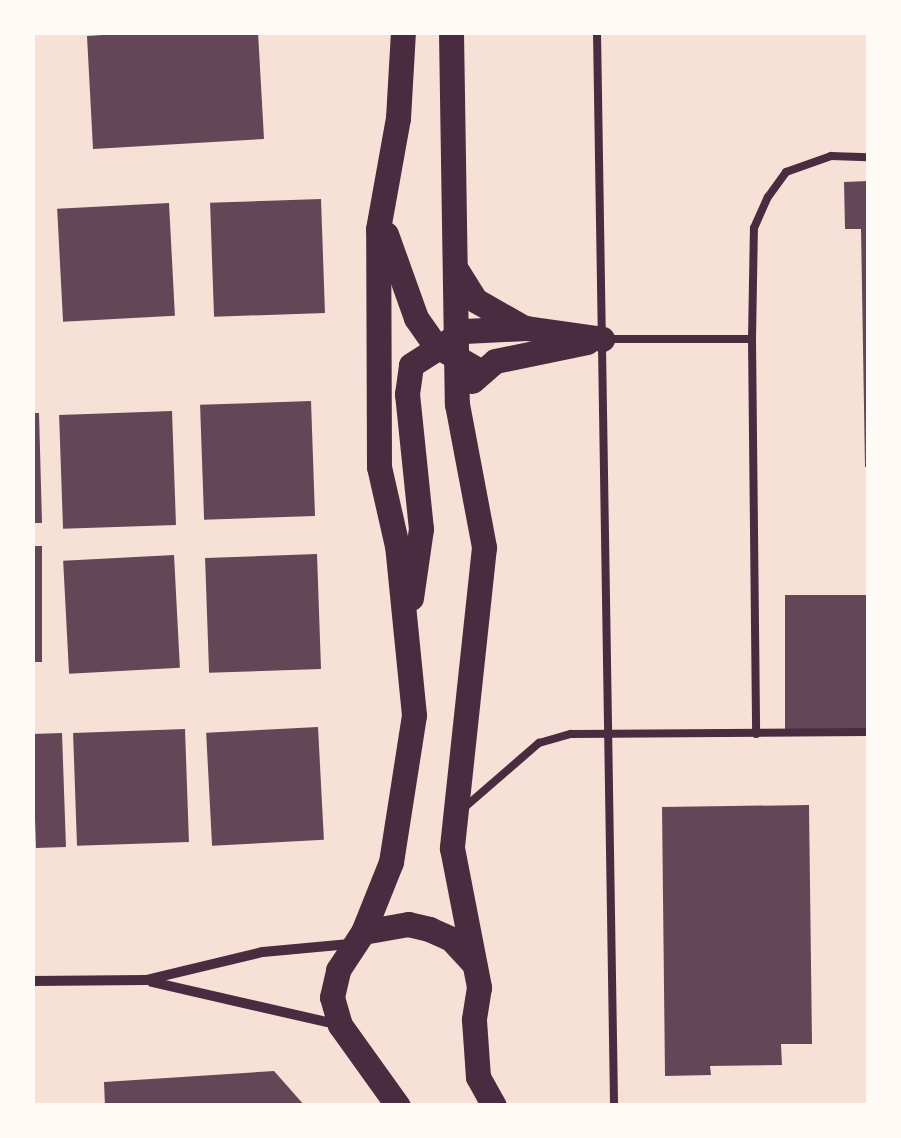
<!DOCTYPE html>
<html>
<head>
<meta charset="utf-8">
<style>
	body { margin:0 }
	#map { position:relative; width:901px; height:1138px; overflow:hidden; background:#f7e1d7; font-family:"Varela Round",sans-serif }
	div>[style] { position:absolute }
	.building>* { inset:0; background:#644757; transform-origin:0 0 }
	.service>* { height:8px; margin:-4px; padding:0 4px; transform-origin:4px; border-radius:4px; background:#4a2c40 }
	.minor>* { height:10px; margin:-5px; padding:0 5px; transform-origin:5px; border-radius:5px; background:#4a2c40 }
	.primary>* { height:25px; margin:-12.5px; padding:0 12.5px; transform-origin:12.5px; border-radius:12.5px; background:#4a2c40 }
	span { translate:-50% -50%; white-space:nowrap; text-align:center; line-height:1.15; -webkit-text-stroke:8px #fffaf5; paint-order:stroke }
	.frame { position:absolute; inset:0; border:35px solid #fffaf5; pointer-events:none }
</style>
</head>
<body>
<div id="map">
	<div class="building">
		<div style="clip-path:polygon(147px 32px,258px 32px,264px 139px,93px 149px,87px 36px)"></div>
		<div style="clip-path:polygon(868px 181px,868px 467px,865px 467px,861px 229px,845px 229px,844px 182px)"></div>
		<div style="left:321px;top:199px;width:114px;height:111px;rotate:88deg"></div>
		<div style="left:169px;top:203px;width:113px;height:112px;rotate:87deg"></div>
		<div style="left:311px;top:401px;width:115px;height:111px;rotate:88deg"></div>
		<div style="left:172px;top:411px;width:114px;height:113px;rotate:88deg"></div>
		<div style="clip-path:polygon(32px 413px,39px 413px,42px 523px,32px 523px)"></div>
		<div style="left:32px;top:546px;width:10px;height:116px"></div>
		<div style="left:317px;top:554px;width:115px;height:112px;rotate:88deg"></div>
		<div style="left:174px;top:555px;width:113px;height:111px;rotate:87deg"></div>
		<div style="left:868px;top:595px;width:136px;height:83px;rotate:90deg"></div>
		<div style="left:318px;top:727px;width:113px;height:112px;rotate:87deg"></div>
		<div style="left:185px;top:729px;width:113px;height:112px;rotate:88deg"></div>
		<div style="left:62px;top:733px;width:114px;height:30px;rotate:88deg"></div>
		<div style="clip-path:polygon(809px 805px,812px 1044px,781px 1044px,782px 1065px,710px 1066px,711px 1075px,665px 1076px,662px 807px)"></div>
		<div style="clip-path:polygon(274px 1071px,305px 1106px,105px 1106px,104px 1082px)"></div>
	</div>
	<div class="service">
		<div style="left:597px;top:32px;width:1074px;rotate:89.09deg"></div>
		<div style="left:606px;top:339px;width:146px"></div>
		<div style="left:752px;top:339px;width:111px;rotate:-89deg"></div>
		<div style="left:754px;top:228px;width:34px;rotate:-66deg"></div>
		<div style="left:768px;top:197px;width:31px;rotate:-54deg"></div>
		<div style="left:786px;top:172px;width:48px;rotate:-19.6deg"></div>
		<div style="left:831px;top:156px;width:37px;rotate:2deg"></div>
		<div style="left:752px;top:339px;width:395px;rotate:89.4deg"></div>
		<div style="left:465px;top:807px;width:98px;rotate:-40.9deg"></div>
		<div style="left:539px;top:743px;width:33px;rotate:-16deg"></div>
		<div style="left:571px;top:734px;width:297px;rotate:-0.4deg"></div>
	</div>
	<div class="minor">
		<div style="left:32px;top:981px;width:114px;rotate:-0.5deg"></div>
		<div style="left:146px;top:980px;width:120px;rotate:-13.5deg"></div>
		<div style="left:263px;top:952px;width:87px;rotate:-5.3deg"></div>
		<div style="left:152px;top:982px;width:188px;rotate:12.9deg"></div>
	</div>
	<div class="primary">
		<div style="left:451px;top:32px;width:372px;rotate:89.1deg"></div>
		<div style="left:457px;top:404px;width:146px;rotate:79.3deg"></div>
		<div style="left:484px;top:547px;width:303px;rotate:96.1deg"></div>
		<div style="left:452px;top:848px;width:142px;rotate:79deg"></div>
		<div style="left:479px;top:987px;width:33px;rotate:99deg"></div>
		<div style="left:474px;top:1020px;width:57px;rotate:86deg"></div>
		<div style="left:478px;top:1077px;width:33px;rotate:61deg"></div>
		<div style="left:386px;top:234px;width:89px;rotate:70.3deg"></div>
		<div style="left:416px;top:318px;width:33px;rotate:55deg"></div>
		<div style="left:435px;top:345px;width:52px;rotate:30deg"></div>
		<div style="left:456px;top:269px;width:36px;rotate:58deg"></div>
		<div style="left:475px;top:300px;width:53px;rotate:29.5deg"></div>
		<div style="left:472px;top:381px;width:30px;rotate:-41deg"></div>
		<div style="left:495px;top:361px;width:94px;rotate:-11.7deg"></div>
		<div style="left:411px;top:598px;width:70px;rotate:-81.8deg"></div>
		<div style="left:421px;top:529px;width:136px;rotate:-95.9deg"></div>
		<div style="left:407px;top:394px;width:29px;rotate:-82deg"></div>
		<div style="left:411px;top:365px;width:63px;rotate:-32.7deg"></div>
		<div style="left:464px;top:331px;width:62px;rotate:-2.8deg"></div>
		<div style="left:526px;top:328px;width:77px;rotate:8.2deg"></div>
		<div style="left:363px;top:932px;width:46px;rotate:-10.1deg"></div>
		<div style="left:408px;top:924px;width:22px;rotate:13deg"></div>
		<div style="left:429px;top:929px;width:24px;rotate:24deg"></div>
		<div style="left:451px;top:939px;width:34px;rotate:47deg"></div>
		<div style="left:398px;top:1106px;width:100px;rotate:-125.6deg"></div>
		<div style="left:340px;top:1025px;width:29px;rotate:-106deg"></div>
		<div style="left:332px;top:997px;width:28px;rotate:-77deg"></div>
		<div style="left:338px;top:970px;width:45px;rotate:-56.7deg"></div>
		<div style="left:363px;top:932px;width:75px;rotate:-68.2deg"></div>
		<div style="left:391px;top:862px;width:149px;rotate:-81.1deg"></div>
		<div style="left:414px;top:715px;width:170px;rotate:-95.7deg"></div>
		<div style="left:397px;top:546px;width:81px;rotate:-102.8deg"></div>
		<div style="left:379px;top:467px;width:238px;rotate:-90.2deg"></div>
		<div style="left:378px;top:229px;width:113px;rotate:-79.8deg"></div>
		<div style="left:398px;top:118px;width:86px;rotate:-86.7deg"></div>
	</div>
	<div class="frame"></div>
</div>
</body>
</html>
